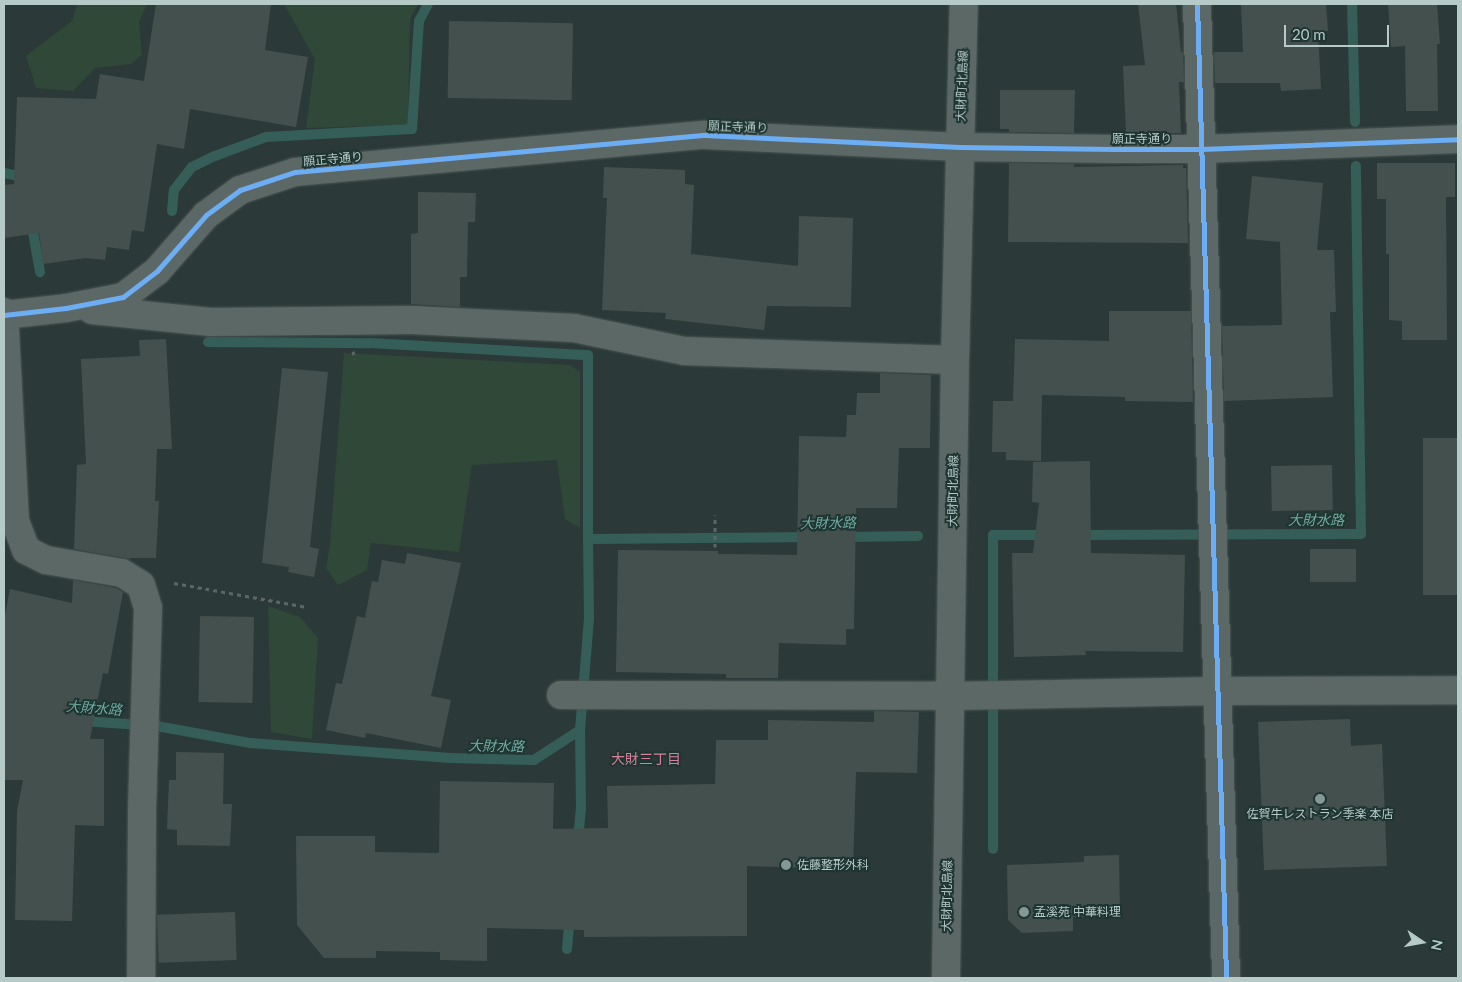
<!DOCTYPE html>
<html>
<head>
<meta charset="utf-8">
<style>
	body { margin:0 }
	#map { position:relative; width:1462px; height:982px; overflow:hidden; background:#2b3a38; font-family:Lato,"Noto Sans JP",sans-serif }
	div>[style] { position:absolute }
	.green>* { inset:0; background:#2f4837 }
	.stream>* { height:10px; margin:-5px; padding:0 5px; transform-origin:5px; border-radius:5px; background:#355e59 }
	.building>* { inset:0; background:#43504e; transform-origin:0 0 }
	.path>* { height:3px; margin-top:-1.5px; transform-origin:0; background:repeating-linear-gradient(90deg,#5b6764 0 4px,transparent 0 8px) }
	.roads { filter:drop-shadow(0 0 1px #4b5654) drop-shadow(0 0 1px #4b5654) }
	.minor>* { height:28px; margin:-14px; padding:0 14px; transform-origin:14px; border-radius:14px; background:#5c6866 }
	.cycleway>* { height:5px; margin:-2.5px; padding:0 2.5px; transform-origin:2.5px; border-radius:2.5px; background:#6dadf4 }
	.dots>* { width:14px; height:14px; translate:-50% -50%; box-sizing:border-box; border:2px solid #1e3532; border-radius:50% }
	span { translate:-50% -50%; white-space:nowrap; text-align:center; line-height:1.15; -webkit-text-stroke:4px #1e3532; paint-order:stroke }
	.street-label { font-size:12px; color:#b6cac8 }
	.poi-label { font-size:12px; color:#b6cac8 }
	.left { translate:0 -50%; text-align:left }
	.water-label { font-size:14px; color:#70a9a0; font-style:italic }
	.neighbourhood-label { font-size:14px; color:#db7e99 }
	.frame { position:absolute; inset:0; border:5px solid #b6cac8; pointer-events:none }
	.north { position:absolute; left:1397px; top:917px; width:50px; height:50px; -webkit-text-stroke:4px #1e3532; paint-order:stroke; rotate:102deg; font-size:14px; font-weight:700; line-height:20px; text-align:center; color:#b6cac8 }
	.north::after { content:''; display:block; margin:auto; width:18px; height:22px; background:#b6cac8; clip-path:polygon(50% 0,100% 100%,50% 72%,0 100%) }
	.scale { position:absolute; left:1284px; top:25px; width:105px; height:22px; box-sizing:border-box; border:2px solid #b6cac8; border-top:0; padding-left:6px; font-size:15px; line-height:18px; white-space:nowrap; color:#b6cac8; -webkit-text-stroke:4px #1e3532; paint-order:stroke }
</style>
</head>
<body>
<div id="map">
	<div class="green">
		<div style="clip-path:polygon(77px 4px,147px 4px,139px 22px,142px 55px,131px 64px,95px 68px,73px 91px,36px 88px,26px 56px,72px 21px)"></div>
		<div style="clip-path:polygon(284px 4px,418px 4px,410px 19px,408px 125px,306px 128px,315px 59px)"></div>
		<div style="clip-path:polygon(344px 353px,570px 365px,580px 372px,580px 528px,565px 519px,557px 460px,472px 465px,459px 552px,371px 543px,367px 570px,338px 585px,326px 568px,330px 544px)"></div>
		<div style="clip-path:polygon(268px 606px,300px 617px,318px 638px,312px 739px,271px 732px)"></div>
	</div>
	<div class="stream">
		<div style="left:1352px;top:4px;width:118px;rotate:88.5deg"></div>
		<div style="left:4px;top:173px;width:19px;rotate:12deg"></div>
		<div style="left:23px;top:177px;width:3px;rotate:72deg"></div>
		<div style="left:172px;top:211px;width:21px;rotate:-85deg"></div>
		<div style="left:174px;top:190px;width:29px;rotate:-52deg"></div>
		<div style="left:192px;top:167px;width:25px;rotate:-26deg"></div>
		<div style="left:215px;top:156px;width:54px;rotate:-20.4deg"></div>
		<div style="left:266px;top:137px;width:146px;rotate:-3.1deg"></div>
		<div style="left:412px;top:129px;width:108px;rotate:-86.3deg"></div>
		<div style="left:419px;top:21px;width:19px;rotate:-62deg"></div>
		<div style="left:31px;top:221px;width:52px;rotate:80deg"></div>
		<div style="left:208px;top:342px;width:162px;rotate:0.4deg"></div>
		<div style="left:370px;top:343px;width:218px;rotate:3.2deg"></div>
		<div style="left:588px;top:355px;width:184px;rotate:90deg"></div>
		<div style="left:1079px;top:535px;width:282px;rotate:-0.2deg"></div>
		<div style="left:1361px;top:534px;width:368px;rotate:-90.8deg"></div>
		<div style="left:844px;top:537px;width:74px;rotate:-0.8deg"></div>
		<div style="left:81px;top:721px;width:76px;rotate:3.8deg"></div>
		<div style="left:157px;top:726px;width:95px;rotate:10.4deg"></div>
		<div style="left:250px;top:743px;width:201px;rotate:4.3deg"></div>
		<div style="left:450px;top:758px;width:84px;rotate:1.4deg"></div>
		<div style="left:534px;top:760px;width:55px;rotate:-33.1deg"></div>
		<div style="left:580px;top:730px;width:112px;rotate:-85.4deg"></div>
		<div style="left:589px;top:618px;width:79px;rotate:-90.7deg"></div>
		<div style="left:588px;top:539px;width:221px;rotate:-0.5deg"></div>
		<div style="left:578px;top:841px;width:32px;rotate:-85deg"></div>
		<div style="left:581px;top:809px;width:79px;rotate:-90.7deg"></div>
		<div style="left:993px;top:849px;width:314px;rotate:-90deg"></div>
		<div style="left:993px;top:535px;width:54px"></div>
		<div style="left:567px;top:949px;width:32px;rotate:-85deg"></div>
	</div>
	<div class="building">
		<div style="clip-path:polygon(156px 4px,271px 4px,265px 50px,308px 57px,296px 127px,190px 109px,184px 149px,157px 144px,144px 232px,132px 230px,129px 250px,107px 247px,105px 260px,86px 258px,43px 264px,39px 233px,4px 238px,4px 185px,14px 184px,17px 97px,96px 99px,100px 74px,144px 81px)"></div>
		<div style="clip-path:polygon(1138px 4px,1176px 4px,1181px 52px,1183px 52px,1184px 82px,1179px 82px,1181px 133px,1126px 133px,1123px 66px,1145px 65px)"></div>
		<div style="clip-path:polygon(1241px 4px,1326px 4px,1328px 31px,1318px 32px,1321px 89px,1281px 91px,1280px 83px,1215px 83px,1214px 52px,1243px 52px)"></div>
		<div style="clip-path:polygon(1388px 4px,1437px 4px,1440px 44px,1437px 44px,1438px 111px,1406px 111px,1405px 46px,1391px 47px)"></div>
		<div style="left:449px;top:21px;width:124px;height:77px;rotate:1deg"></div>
		<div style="clip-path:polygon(1000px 90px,1075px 90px,1074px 133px,1009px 132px,1009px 129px,1000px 129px)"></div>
		<div style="clip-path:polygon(1009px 163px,1074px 164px,1074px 167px,1183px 165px,1183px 168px,1186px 168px,1188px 243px,1008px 242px)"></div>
		<div style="clip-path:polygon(1377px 163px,1455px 163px,1455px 197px,1446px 197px,1447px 340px,1402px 340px,1402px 321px,1389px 320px,1389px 254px,1386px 254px,1386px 199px,1377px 199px)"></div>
		<div style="clip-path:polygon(604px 167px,685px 170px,685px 184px,694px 185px,691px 254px,798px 266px,799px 216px,853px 218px,851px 307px,767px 306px,764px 330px,665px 319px,666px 313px,602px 310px,607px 198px,603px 198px)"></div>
		<div style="clip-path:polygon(1252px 176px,1323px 183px,1317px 250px,1334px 250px,1336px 312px,1330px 312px,1333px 397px,1224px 401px,1222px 326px,1282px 325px,1280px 242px,1246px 239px)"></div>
		<div style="clip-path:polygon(418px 192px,476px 193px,475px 222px,468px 222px,467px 277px,460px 277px,460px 307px,411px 304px,411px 234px,418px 233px)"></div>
		<div style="clip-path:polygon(1109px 311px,1191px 311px,1193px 402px,1125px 401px,1125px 397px,1042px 395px,1041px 461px,1006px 460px,1006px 452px,992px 452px,993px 401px,1013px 401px,1015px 339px,1109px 341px)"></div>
		<div style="clip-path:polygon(166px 339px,172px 449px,157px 449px,155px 501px,159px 501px,156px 558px,130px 558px,130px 559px,74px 549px,77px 465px,86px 464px,81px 359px,140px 356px,139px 340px)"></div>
		<div style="clip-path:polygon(282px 368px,328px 372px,310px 547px,319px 549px,314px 577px,288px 572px,289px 567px,262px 563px)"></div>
		<div style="clip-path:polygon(880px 373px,931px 375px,930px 448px,899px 448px,897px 508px,856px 508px,854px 629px,846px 629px,846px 645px,779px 643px,778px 678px,726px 678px,726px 674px,616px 672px,618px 550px,718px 551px,718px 554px,797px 555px,799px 436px,846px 437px,847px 415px,856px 415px,857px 393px,880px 393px)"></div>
		<div style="left:1423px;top:438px;width:35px;height:157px"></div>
		<div style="clip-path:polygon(1090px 461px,1091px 553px,1185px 555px,1183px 652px,1085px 651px,1086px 655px,1014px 657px,1012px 553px,1033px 553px,1039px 503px,1032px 502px,1033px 462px)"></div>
		<div style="left:1332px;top:465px;width:45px;height:61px;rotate:89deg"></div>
		<div style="left:1310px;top:549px;width:46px;height:33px"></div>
		<div style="clip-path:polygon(407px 553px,461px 563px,431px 696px,451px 700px,441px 748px,366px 733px,365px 738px,326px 730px,336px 683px,342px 684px,357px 616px,365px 618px,372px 581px,378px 582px,382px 560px,405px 564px)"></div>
		<div style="clip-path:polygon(73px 580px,116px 588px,123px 592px,108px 674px,103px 673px,90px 739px,104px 739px,104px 826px,75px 825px,72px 921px,15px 920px,17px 811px,23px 780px,4px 780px,4px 620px,10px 589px,72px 603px)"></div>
		<div style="left:200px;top:616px;width:54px;height:86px;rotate:1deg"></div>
		<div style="clip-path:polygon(874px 711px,919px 712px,917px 773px,856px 772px,853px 869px,747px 866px,747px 936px,584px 937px,584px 930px,487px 928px,487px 961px,440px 960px,440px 952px,376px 951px,376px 958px,324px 958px,297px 925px,296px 836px,375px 836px,375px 852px,439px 853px,440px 781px,554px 783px,553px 829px,608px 828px,607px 786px,715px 784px,716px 740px,768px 740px,768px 720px,874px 722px)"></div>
		<div style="clip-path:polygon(1350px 719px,1351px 746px,1382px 744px,1387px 866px,1264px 870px,1258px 722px)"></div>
		<div style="clip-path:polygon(176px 752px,224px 753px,223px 804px,232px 804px,230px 846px,177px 845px,177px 830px,167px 829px,169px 780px,176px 780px)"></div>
		<div style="clip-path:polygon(1119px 855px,1120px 916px,1073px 917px,1073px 931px,1022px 933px,1008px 920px,1007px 865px,1084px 862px,1084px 856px)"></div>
		<div style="left:235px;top:912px;width:48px;height:78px;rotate:88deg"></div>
	</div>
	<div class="path">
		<div style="left:353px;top:351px;width:8px;rotate:76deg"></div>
		<div style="left:715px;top:547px;width:32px;rotate:-90deg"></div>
		<div style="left:174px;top:583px;width:135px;rotate:10.2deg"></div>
	</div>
	<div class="roads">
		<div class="minor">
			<div style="left:1197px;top:4px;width:974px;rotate:88.29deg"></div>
			<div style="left:92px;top:310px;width:119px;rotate:5.8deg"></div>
			<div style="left:210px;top:322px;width:202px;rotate:-0.6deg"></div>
			<div style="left:412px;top:320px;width:162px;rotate:2.8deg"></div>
			<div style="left:574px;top:328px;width:112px;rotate:11.8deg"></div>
			<div style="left:684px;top:351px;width:271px;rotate:1.9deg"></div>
			<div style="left:4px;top:312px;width:209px;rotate:87deg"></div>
			<div style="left:15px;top:521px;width:31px;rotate:69deg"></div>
			<div style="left:26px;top:550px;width:22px;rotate:27deg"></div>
			<div style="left:46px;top:560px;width:77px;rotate:9.7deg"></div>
			<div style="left:122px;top:573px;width:22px;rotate:32deg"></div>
			<div style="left:141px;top:585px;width:24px;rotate:73deg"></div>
			<div style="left:148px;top:608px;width:202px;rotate:91.7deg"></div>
			<div style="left:142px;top:810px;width:168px;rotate:90.3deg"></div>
			<div style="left:4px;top:315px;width:62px;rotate:-6.4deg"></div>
			<div style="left:66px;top:308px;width:58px;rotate:-10.9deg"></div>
			<div style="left:123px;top:297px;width:43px;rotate:-37.4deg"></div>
			<div style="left:157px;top:271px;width:74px;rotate:-48.8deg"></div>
			<div style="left:206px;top:215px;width:42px;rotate:-36.3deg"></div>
			<div style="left:240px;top:190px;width:58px;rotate:-18.1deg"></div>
			<div style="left:295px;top:172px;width:412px;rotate:-5.2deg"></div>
			<div style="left:705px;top:135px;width:255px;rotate:2.7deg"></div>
			<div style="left:960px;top:147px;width:156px;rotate:0.7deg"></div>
			<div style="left:1116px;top:149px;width:85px"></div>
			<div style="left:1201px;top:149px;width:257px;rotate:-2.2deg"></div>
			<div style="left:561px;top:695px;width:390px;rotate:0.1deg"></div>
			<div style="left:951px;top:696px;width:265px;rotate:-1.1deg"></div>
			<div style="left:1216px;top:691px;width:242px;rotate:-0.2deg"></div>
			<div style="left:946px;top:978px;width:618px;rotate:-89.17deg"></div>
			<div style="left:955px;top:360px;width:356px;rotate:-88.6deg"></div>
		</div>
	</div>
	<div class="cycleway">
		<div style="left:1197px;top:4px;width:974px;rotate:88.29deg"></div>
		<div style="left:4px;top:315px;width:62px;rotate:-6.4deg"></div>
		<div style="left:66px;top:308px;width:58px;rotate:-10.9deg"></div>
		<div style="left:123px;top:297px;width:43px;rotate:-37.4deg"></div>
		<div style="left:157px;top:271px;width:74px;rotate:-48.8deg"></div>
		<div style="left:206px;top:215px;width:42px;rotate:-36.3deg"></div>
		<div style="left:240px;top:190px;width:58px;rotate:-18.1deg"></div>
		<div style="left:295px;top:172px;width:412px;rotate:-5.2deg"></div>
		<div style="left:705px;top:135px;width:255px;rotate:2.7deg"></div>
		<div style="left:960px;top:147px;width:156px;rotate:0.7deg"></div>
		<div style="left:1116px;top:149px;width:85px"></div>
		<div style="left:1201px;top:149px;width:257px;rotate:-2.2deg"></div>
	</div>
	<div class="dots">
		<div style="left:1320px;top:799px;background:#859896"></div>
		<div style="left:786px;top:865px;background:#859896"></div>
		<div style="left:1024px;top:912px;background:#859896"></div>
	</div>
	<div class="street-label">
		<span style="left:962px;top:86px;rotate:-88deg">大財町北島線</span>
		<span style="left:738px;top:127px;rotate:2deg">願正寺通り</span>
		<span style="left:1142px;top:139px">願正寺通り</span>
		<span style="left:333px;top:159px;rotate:-5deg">願正寺通り</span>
		<span style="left:953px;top:491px;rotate:-89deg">大財町北島線</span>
		<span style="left:947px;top:896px;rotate:-89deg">大財町北島線</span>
	</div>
	<div class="poi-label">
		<span style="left:1320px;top:814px">佐賀牛レストラン季楽 本店</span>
		<span class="left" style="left:797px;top:865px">佐藤整形外科</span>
		<span class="left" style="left:1034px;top:912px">孟溪苑 中華料理</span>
	</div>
	<div class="water-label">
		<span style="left:1316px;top:520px">大財水路</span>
		<span style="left:828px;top:523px;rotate:-1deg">大財水路</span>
		<span style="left:94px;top:708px;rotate:4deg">大財水路</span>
		<span style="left:496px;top:746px;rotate:1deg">大財水路</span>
	</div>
	<div class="neighbourhood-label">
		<span style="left:646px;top:759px">大財三丁目</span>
	</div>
	<div class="frame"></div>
	<div class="north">N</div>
	<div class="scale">20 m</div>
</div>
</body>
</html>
